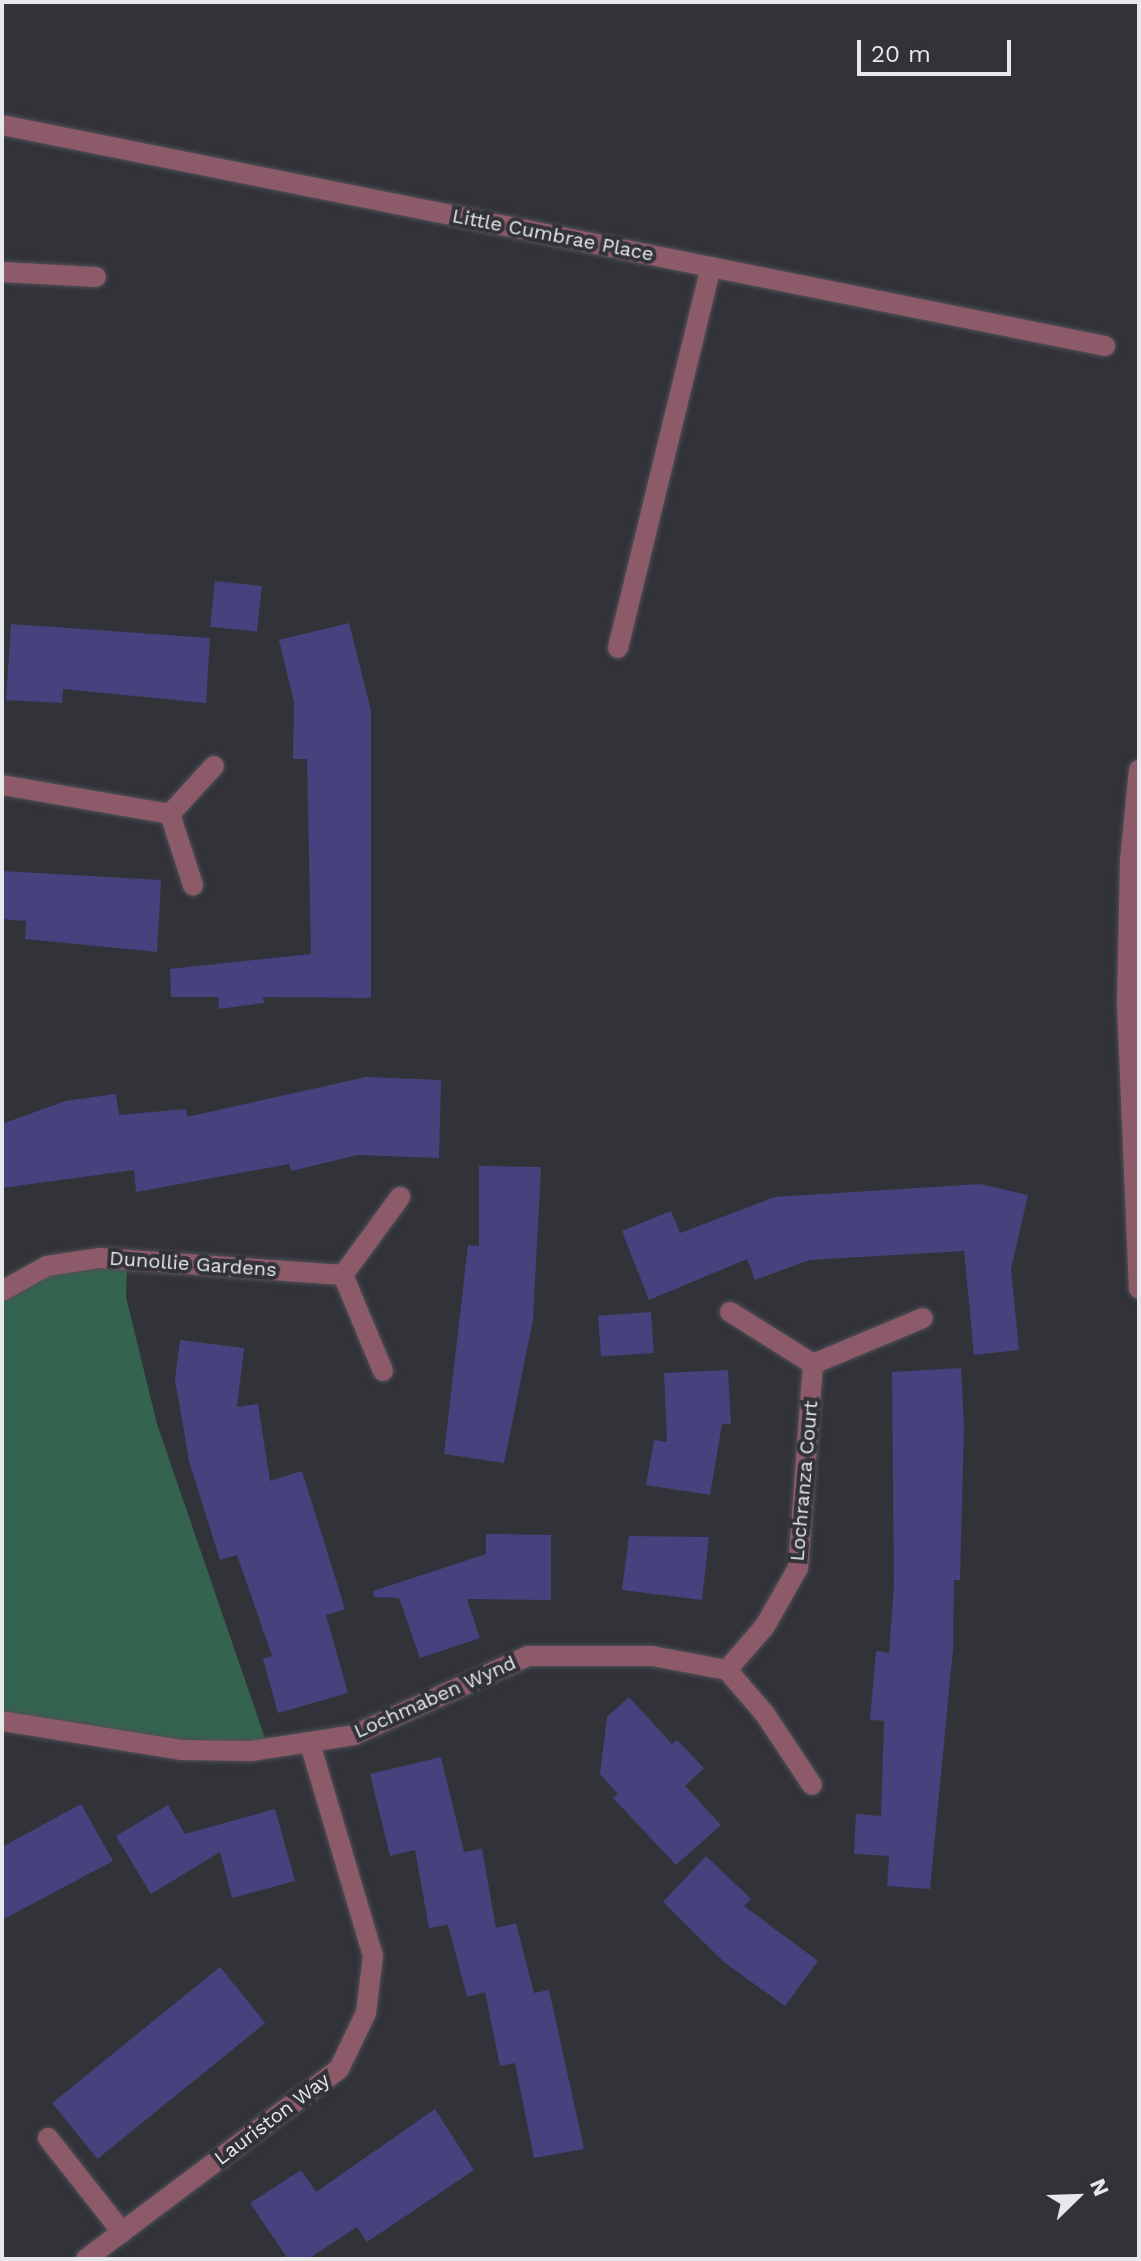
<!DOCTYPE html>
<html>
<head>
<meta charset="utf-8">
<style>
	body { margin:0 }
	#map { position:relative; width:1141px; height:2261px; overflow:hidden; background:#323339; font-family:"Work Sans",sans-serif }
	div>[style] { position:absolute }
	.green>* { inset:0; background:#34634f }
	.building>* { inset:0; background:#45427e; transform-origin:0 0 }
	.roads { filter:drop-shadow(0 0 2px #4f5056) drop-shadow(0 0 2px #4f5056) }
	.minor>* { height:20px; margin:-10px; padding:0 10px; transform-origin:10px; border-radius:10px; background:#8d5a69 }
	span { translate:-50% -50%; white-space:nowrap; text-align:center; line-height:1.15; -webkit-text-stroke:8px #323339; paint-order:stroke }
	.street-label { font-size:20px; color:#e7e8ec }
	.frame { position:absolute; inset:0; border:4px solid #e7e8ec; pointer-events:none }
	.north { position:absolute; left:1037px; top:2157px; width:80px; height:80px; -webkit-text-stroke:6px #323339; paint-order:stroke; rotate:67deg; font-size:22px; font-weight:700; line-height:32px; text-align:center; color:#e7e8ec }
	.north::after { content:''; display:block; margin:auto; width:28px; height:36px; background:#e7e8ec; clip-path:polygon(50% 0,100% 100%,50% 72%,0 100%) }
	.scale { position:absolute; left:857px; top:40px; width:154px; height:36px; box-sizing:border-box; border:4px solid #e7e8ec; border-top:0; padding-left:10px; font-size:24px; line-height:28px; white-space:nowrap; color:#e7e8ec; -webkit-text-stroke:6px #323339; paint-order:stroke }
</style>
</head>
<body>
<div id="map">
	<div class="green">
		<div style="clip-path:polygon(103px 1265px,127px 1268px,126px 1297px,157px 1424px,266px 1741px,188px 1743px,2px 1713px,2px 1299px,50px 1273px)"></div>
	</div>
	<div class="building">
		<div style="left:215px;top:581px;width:47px;height:46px;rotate:6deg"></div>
		<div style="clip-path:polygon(349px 623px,371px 711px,371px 998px,263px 997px,264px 1003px,219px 1009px,218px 997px,171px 997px,170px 969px,311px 954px,307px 759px,293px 759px,294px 702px,279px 640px)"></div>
		<div style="clip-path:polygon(11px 624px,210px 638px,206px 703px,63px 689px,62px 703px,6px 700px)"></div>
		<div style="clip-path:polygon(2px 871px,161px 880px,157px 952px,25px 939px,26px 921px,2px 919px)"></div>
		<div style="clip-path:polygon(366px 1077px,441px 1080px,439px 1158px,358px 1155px,291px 1171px,289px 1164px,136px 1192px,134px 1170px,2px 1188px,2px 1124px,65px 1101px,116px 1094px,119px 1115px,186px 1109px,187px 1117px)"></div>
		<div style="clip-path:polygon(479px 1166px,541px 1167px,533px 1320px,504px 1463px,444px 1454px,468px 1245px,479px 1246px)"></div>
		<div style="clip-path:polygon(980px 1184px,1028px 1195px,1011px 1269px,1019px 1350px,974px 1355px,964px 1251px,809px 1260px,755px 1280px,747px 1259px,649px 1300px,622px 1231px,671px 1211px,680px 1233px,775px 1197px)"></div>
		<div style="left:651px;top:1312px;width:41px;height:53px;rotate:86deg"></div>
		<div style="clip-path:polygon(180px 1340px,244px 1348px,237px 1407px,258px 1404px,270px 1481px,302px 1471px,345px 1609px,326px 1615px,348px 1693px,278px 1713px,263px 1659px,272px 1656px,237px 1555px,220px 1560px,189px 1461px,175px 1379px)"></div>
		<div style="clip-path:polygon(961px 1368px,964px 1425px,960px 1580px,954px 1580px,953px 1649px,930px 1889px,887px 1886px,889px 1856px,854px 1854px,856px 1814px,881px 1816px,884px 1721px,870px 1720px,876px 1651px,889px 1653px,894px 1585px,892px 1372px)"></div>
		<div style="clip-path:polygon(728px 1370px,731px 1424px,722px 1424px,710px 1495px,646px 1485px,654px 1440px,667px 1442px,664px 1373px)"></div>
		<div style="clip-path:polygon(486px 1534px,551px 1535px,551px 1600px,467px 1599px,480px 1638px,420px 1658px,399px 1598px,374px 1597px,373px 1591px,486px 1554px)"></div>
		<div style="clip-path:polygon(629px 1536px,709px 1537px,702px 1600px,622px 1590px)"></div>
		<div style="clip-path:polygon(629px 1697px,672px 1744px,677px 1740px,704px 1768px,685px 1786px,721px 1825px,676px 1865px,613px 1798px,618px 1794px,600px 1774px,607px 1717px)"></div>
		<div style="clip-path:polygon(441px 1757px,464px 1852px,482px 1849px,496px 1928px,516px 1923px,534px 1993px,549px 1990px,584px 2149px,534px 2158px,515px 2063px,500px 2066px,485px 1992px,467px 1997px,448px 1925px,429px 1928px,415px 1850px,390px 1856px,370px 1774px)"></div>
		<div style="clip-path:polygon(81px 1804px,113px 1861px,2px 1920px,2px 1847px)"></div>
		<div style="clip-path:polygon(168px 1805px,185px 1834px,275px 1809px,295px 1881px,232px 1898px,220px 1852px,151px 1894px,116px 1836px)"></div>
		<div style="clip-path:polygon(706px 1856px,751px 1899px,744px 1906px,818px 1961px,785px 2006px,725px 1963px,663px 1902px)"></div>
		<div style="left:220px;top:1967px;width:72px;height:216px;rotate:51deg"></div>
		<div style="clip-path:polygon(435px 2109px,474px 2170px,367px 2242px,357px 2227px,308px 2259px,288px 2259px,250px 2203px,301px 2170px,316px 2192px)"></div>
	</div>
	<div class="roads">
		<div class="minor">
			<div style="left:2px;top:125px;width:1125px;rotate:11.33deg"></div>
			<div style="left:2px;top:272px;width:94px;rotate:3deg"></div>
			<div style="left:618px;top:648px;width:392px;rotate:-76.3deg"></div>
			<div style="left:1139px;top:770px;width:91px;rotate:95.6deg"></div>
			<div style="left:1130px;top:861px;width:143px;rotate:91.2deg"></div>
			<div style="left:1127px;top:1004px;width:285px;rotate:87.6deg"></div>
			<div style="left:2px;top:785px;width:170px;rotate:9.8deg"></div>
			<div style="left:170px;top:814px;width:65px;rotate:-47.5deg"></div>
			<div style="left:170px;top:814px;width:75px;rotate:72.1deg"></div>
			<div style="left:343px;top:1275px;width:104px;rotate:67.4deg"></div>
			<div style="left:2px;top:1291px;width:51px;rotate:-29.1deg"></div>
			<div style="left:47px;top:1266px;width:54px;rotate:-8.6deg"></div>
			<div style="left:100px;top:1258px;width:244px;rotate:4deg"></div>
			<div style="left:343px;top:1275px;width:97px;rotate:-53.8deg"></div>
			<div style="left:813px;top:1364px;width:119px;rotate:-22.7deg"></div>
			<div style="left:727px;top:1670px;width:58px;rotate:-49.2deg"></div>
			<div style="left:765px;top:1626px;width:67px;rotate:-60.4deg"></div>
			<div style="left:798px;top:1568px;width:205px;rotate:-85.8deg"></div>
			<div style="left:813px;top:1364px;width:98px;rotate:-147.9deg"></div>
			<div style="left:2px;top:1721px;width:181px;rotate:9.2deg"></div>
			<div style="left:181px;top:1750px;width:70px;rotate:0.8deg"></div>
			<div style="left:251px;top:1751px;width:104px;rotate:-8.8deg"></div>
			<div style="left:354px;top:1735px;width:191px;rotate:-24.4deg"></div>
			<div style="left:528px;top:1656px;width:124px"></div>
			<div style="left:652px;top:1656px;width:76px;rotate:10.6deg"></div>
			<div style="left:727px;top:1670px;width:58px;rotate:49.2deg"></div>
			<div style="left:765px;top:1714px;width:85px;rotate:56.5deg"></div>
			<div style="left:48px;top:2138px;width:120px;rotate:51.8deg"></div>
			<div style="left:86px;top:2259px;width:316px;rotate:-36.9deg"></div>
			<div style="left:339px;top:2069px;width:62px;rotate:-64.3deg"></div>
			<div style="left:366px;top:2013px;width:57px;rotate:-83deg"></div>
			<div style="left:373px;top:1956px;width:222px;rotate:-106.5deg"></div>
		</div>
	</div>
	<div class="street-label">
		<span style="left:553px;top:235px;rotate:11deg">Little Cumbrae Place</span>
		<span style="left:193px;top:1264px;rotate:4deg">Dunollie Gardens</span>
		<span style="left:804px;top:1481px;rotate:-85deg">Lochranza Court</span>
		<span style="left:435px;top:1697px;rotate:-24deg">Lochmaben Wynd</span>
		<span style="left:272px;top:2119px;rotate:-37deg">Lauriston Way</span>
	</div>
	<div class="frame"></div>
	<div class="north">N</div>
	<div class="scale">20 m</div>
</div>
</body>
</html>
